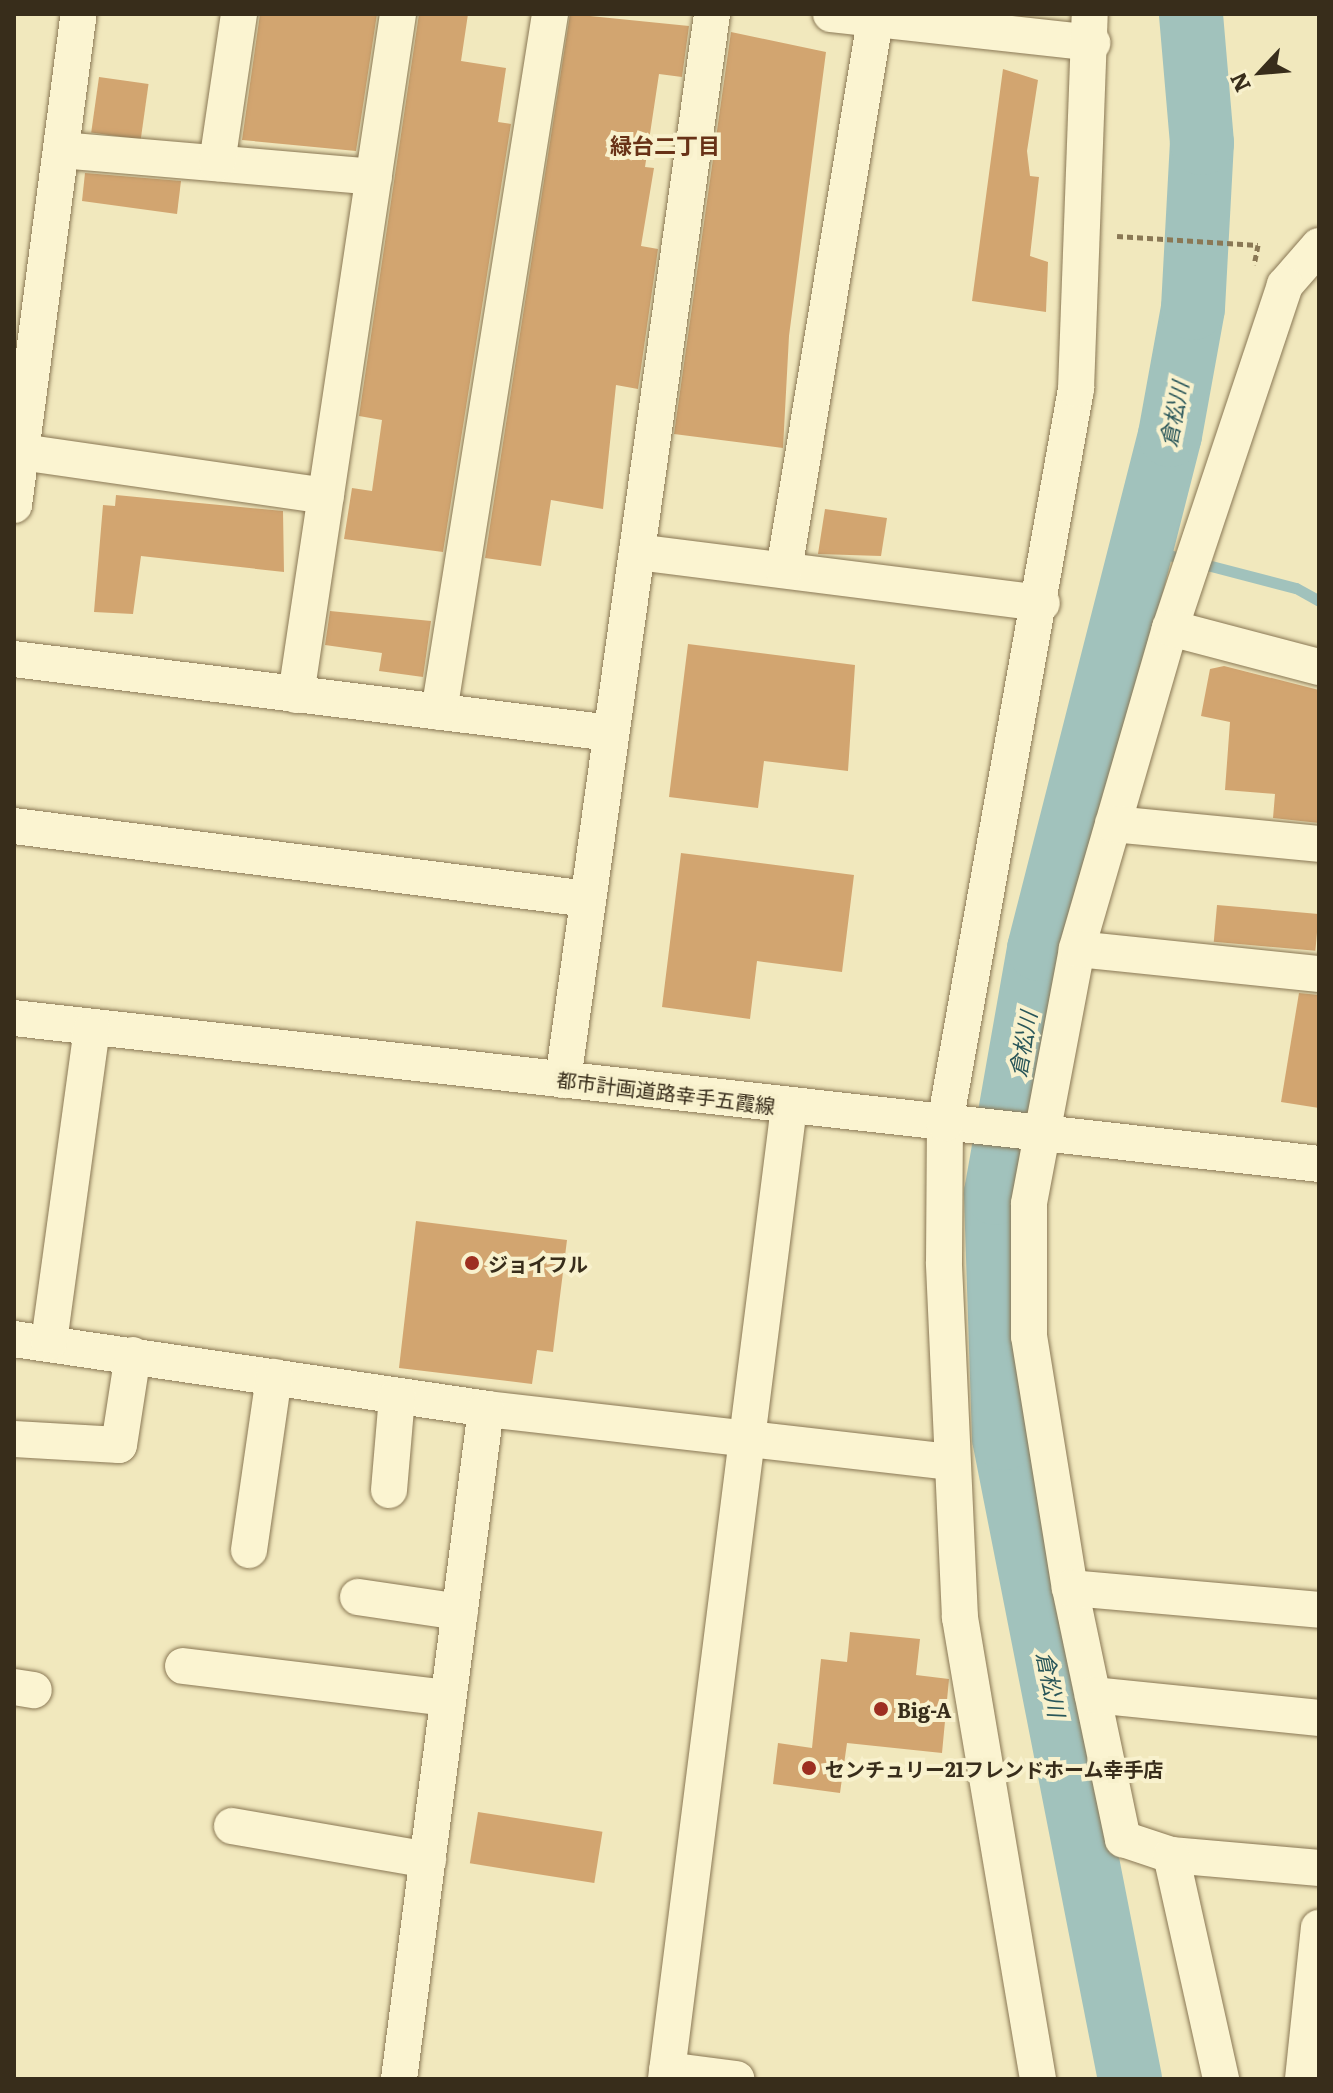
<!DOCTYPE html>
<html>
<head>
<meta charset="utf-8">
<style>
	body { margin:0 }
	#map { position:relative; width:1333px; height:2093px; overflow:hidden; background:#f1e8bd; font-family:Literata,"Noto Sans JP",serif }
	div>[style] { position:absolute }
	.stream>* { height:11px; margin:-5.5px; padding:0 5.5px; transform-origin:5.5px; border-radius:5.5px; background:#a1c2bc }
	.river>* { height:64px; margin:-32px; padding:0 32px; transform-origin:32px; border-radius:32px; background:#a1c2bc }
	.building>* { inset:0; background:#d2a570; transform-origin:0 0 }
	.path>* { height:5px; margin-top:-2.5px; transform-origin:0; background:repeating-linear-gradient(90deg,#8a7855 0 6px,transparent 0 10px) }
	.roads { filter:drop-shadow(0 0 2px #8a7855) drop-shadow(0 0 2px #8a7855) }
	.minor>* { height:36px; margin:-18px; padding:0 18px; transform-origin:18px; border-radius:18px; background:#fbf4d1 }
	.dots>* { width:22px; height:22px; translate:-50% -50%; box-sizing:border-box; border:4px solid #f8f1cd; border-radius:50% }
	span { translate:-50% -50%; white-space:nowrap; text-align:center; line-height:1.15; -webkit-text-stroke:8px #f8f1cd; paint-order:stroke }
	.street-label { font-size:20px; color:#382d1b }
	.poi-label { font-size:20px; color:#382d1b; font-weight:700 }
	.left { translate:0 -50%; text-align:left }
	.neighbourhood-label { font-size:22px; color:#683217; font-weight:700 }
	.water-label { font-size:22px; color:#295659; font-style:italic }
	.frame { position:absolute; inset:0; border:16px solid #382d1b; pointer-events:none }
	.north { position:absolute; left:1221px; top:32px; width:80px; height:80px; -webkit-text-stroke:6px #f8f1cd; paint-order:stroke; rotate:244deg; font-size:22px; font-weight:700; line-height:32px; text-align:center; color:#382d1b }
	.north::after { content:''; display:block; margin:auto; width:28px; height:36px; background:#382d1b; clip-path:polygon(50% 0,100% 100%,50% 72%,0 100%) }
</style>
</head>
<body>
<div id="map">
	<div class="stream">
		<div style="left:1142px;top:548px;width:159px;rotate:14.6deg"></div>
		<div style="left:1296px;top:588px;width:26px;rotate:29deg"></div>
	</div>
	<div class="river">
		<div style="left:1130px;top:2079px;width:653px;rotate:-101.12deg"></div>
		<div style="left:1004px;top:1438px;width:245px;rotate:-91.9deg"></div>
		<div style="left:996px;top:1193px;width:248px;rotate:-80deg"></div>
		<div style="left:1039px;top:949px;width:530px;rotate:-75.7deg"></div>
		<div style="left:1170px;top:435px;width:129px;rotate:-79.7deg"></div>
		<div style="left:1193px;top:308px;width:165px;rotate:-86.9deg"></div>
		<div style="left:1202px;top:143px;width:129px;rotate:-94.9deg"></div>
	</div>
	<div class="building">
		<div style="clip-path:polygon(260px 14px,377px 14px,356px 151px,242px 140px)"></div>
		<div style="clip-path:polygon(419px 14px,468px 14px,461px 61px,506px 68px,498px 122px,511px 124px,443px 552px,344px 539px,352px 488px,372px 491px,382px 420px,359px 416px)"></div>
		<div style="clip-path:polygon(570px 14px,689px 26px,682px 77px,659px 74px,645px 167px,654px 168px,641px 246px,658px 249px,638px 389px,616px 385px,603px 509px,551px 500px,541px 566px,485px 558px)"></div>
		<div style="clip-path:polygon(731px 32px,826px 52px,789px 336px,783px 448px,674px 434px)"></div>
		<div style="clip-path:polygon(1003px 69px,1038px 80px,1027px 151px,1030px 176px,1039px 177px,1030px 256px,1048px 262px,1046px 312px,972px 301px)"></div>
		<div style="left:99px;top:77px;width:50px;height:56px;rotate:8deg"></div>
		<div style="clip-path:polygon(85px 173px,181px 181px,177px 214px,82px 201px)"></div>
		<div style="clip-path:polygon(116px 495px,283px 511px,284px 572px,141px 556px,133px 614px,94px 612px,103px 505px,115px 506px)"></div>
		<div style="clip-path:polygon(825px 509px,887px 518px,881px 556px,818px 554px)"></div>
		<div style="clip-path:polygon(330px 611px,431px 621px,423px 677px,379px 671px,382px 653px,325px 645px)"></div>
		<div style="clip-path:polygon(688px 644px,855px 665px,848px 771px,764px 761px,758px 808px,669px 797px)"></div>
		<div style="clip-path:polygon(1224px 666px,1319px 690px,1319px 823px,1273px 818px,1275px 794px,1225px 790px,1230px 722px,1201px 716px,1210px 669px)"></div>
		<div style="clip-path:polygon(681px 853px,854px 875px,842px 972px,757px 961px,750px 1019px,662px 1007px)"></div>
		<div style="left:1217px;top:905px;width:102px;height:37px;rotate:5deg"></div>
		<div style="clip-path:polygon(1299px 993px,1319px 995px,1319px 1108px,1281px 1102px)"></div>
		<div style="clip-path:polygon(416px 1221px,567px 1240px,553px 1352px,537px 1350px,532px 1384px,399px 1368px)"></div>
		<div style="clip-path:polygon(850px 1632px,920px 1639px,916px 1675px,949px 1679px,942px 1753px,847px 1743px,840px 1793px,773px 1784px,778px 1743px,812px 1748px,821px 1659px,847px 1662px)"></div>
		<div style="left:478px;top:1812px;width:126px;height:52px;rotate:9deg"></div>
	</div>
	<div class="path">
		<div style="left:1117px;top:236px;width:141px;rotate:3.7deg"></div>
		<div style="left:1258px;top:245px;width:20px;rotate:101deg"></div>
	</div>
	<div class="roads">
		<div class="minor">
			<div style="left:831px;top:14px;width:263px;rotate:6.3deg"></div>
			<div style="left:61px;top:150px;width:314px;rotate:4.9deg"></div>
			<div style="left:217px;top:163px;width:151px;rotate:-81.6deg"></div>
			<div style="left:1319px;top:246px;width:52px;rotate:131.1deg"></div>
			<div style="left:1285px;top:285px;width:362px;rotate:108.5deg"></div>
			<div style="left:1170px;top:628px;width:334px;rotate:106.2deg"></div>
			<div style="left:1077px;top:949px;width:259px;rotate:100.7deg"></div>
			<div style="left:1029px;top:1204px;width:132px;rotate:90deg"></div>
			<div style="left:1029px;top:1336px;width:255px;rotate:80.8deg"></div>
			<div style="left:1070px;top:1588px;width:257px;rotate:78.1deg"></div>
			<div style="left:1123px;top:1839px;width:51px;rotate:18.4deg"></div>
			<div style="left:1171px;top:1855px;width:149px;rotate:5deg"></div>
			<div style="left:21px;top:452px;width:308px;rotate:8.2deg"></div>
			<div style="left:14px;top:505px;width:495px;rotate:-82.5deg"></div>
			<div style="left:637px;top:552px;width:408px;rotate:7.2deg"></div>
			<div style="left:784px;top:570px;width:564px;rotate:-80.6deg"></div>
			<div style="left:1170px;top:628px;width:154px;rotate:14.7deg"></div>
			<div style="left:14px;top:659px;width:602px;rotate:7.07deg"></div>
			<div style="left:296px;top:695px;width:689px;rotate:-81.48deg"></div>
			<div style="left:439px;top:712px;width:707px;rotate:-80.96deg"></div>
			<div style="left:1113px;top:824px;width:207px;rotate:5.5deg"></div>
			<div style="left:14px;top:826px;width:579px;rotate:7.25deg"></div>
			<div style="left:1077px;top:949px;width:243px;rotate:5.9deg"></div>
			<div style="left:14px;top:1018px;width:1313px;rotate:6.38deg"></div>
			<div style="left:563px;top:1080px;width:1076px;rotate:-82.04deg"></div>
			<div style="left:14px;top:1339px;width:477px;rotate:8.4deg"></div>
			<div style="left:486px;top:1409px;width:468px;rotate:6.5deg"></div>
			<div style="left:49px;top:1342px;width:316px;rotate:-82.2deg"></div>
			<div style="left:14px;top:1439px;width:105px;rotate:3.3deg"></div>
			<div style="left:119px;top:1445px;width:91px;rotate:-81.2deg"></div>
			<div style="left:389px;top:1490px;width:94px;rotate:-85.1deg"></div>
			<div style="left:249px;top:1550px;width:175px;rotate:-81.8deg"></div>
			<div style="left:1070px;top:1588px;width:250px;rotate:5deg"></div>
			<div style="left:358px;top:1597px;width:103px;rotate:8.4deg"></div>
			<div style="left:183px;top:1666px;width:267px;rotate:6.9deg"></div>
			<div style="left:14px;top:1687px;width:20px;rotate:9deg"></div>
			<div style="left:1093px;top:1695px;width:227px;rotate:5.8deg"></div>
			<div style="left:232px;top:1826px;width:199px;rotate:9.8deg"></div>
			<div style="left:1171px;top:1855px;width:230px;rotate:77.4deg"></div>
			<div style="left:667px;top:2070px;width:70px;rotate:7.4deg"></div>
			<div style="left:399px;top:2079px;width:676px;rotate:-82.6deg"></div>
			<div style="left:666px;top:2079px;width:980px;rotate:-82.79deg"></div>
			<div style="left:1038px;top:2079px;width:468px;rotate:-99.6deg"></div>
			<div style="left:960px;top:1618px;width:356px;rotate:-92.6deg"></div>
			<div style="left:944px;top:1262px;width:139px;rotate:-89.6deg"></div>
			<div style="left:945px;top:1123px;width:746px;rotate:-79.88deg"></div>
			<div style="left:1076px;top:389px;width:375px;rotate:-87.9deg"></div>
			<div style="left:1303px;top:2079px;width:152px;rotate:-84deg"></div>
		</div>
	</div>
	<div class="dots">
		<div style="left:472px;top:1263px;background:#9d2f21"></div>
		<div style="left:881px;top:1709px;background:#9d2f21"></div>
		<div style="left:809px;top:1768px;background:#9d2f21"></div>
	</div>
	<div class="street-label">
		<span style="left:666px;top:1092px;rotate:7deg">都市計画道路幸手五霞線</span>
	</div>
	<div class="poi-label">
		<span class="left" style="left:488px;top:1263px">ジョイフル</span>
		<span class="left" style="left:897px;top:1709px">Big-A</span>
		<span class="left" style="left:825px;top:1768px">センチュリー21フレンドホーム幸手店</span>
	</div>
	<div class="neighbourhood-label">
		<span style="left:665px;top:145px">緑台二丁目</span>
	</div>
	<div class="water-label">
		<span style="left:1173px;top:414px;rotate:-79deg">倉松川</span>
		<span style="left:1022px;top:1044px;rotate:-80deg">倉松川</span>
		<span style="left:1052px;top:1684px;rotate:79deg">倉松川</span>
	</div>
	<div class="frame"></div>
	<div class="north">N</div>
</div>
</body>
</html>
